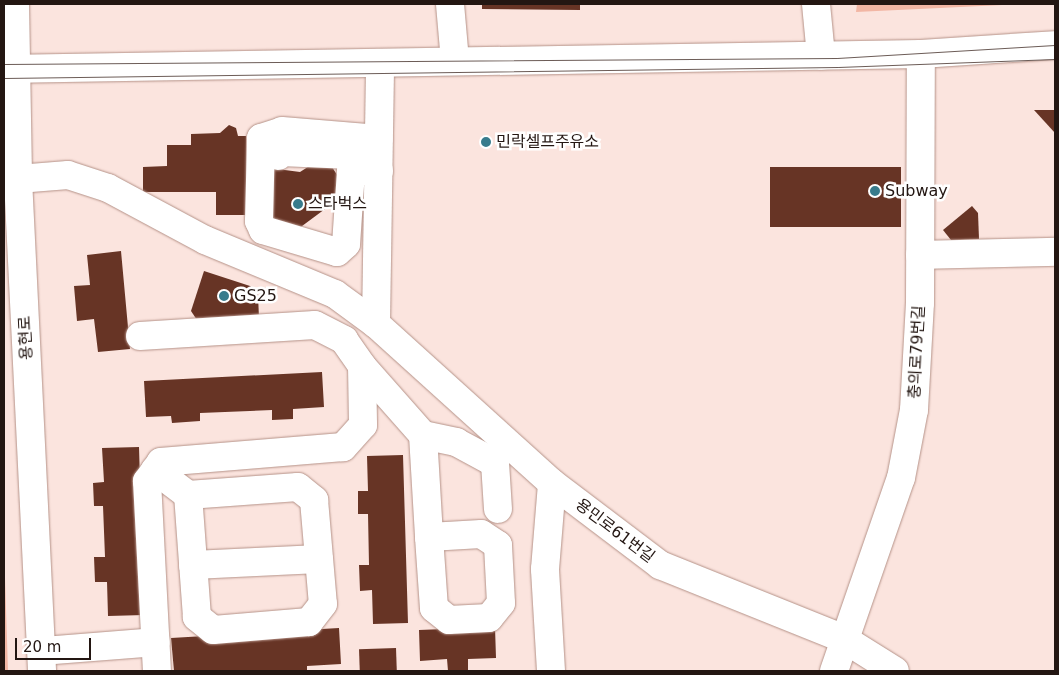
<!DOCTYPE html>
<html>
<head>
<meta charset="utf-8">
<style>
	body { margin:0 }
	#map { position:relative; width:1059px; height:675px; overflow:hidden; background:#fbe4de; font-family:"DejaVu Sans","Noto Sans KR",sans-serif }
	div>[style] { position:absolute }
	.green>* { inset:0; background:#f2b6a4 }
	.building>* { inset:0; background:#673425; transform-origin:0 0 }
	.roads { filter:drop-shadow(0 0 1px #b59288) drop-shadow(0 0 1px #b59288) }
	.minor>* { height:28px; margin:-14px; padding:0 14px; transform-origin:14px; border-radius:14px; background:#fff }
	.major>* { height:28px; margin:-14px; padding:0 14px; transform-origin:14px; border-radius:14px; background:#fff }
	.tram>* { height:1px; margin:-0.5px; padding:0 0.5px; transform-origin:0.5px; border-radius:0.5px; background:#6c5c57 }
	.dots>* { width:14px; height:14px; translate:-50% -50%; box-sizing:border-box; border:2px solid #fff; border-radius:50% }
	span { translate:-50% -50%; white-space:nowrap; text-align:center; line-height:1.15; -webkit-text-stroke:5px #fff; paint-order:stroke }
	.poi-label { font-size:16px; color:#231612 }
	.left { translate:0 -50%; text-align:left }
	.street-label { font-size:16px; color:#231612 }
	.frame { position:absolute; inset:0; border:5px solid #231612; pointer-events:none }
	.scale { position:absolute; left:15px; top:638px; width:76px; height:22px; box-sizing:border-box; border:2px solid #231612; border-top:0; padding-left:6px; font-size:15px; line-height:18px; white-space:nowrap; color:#231612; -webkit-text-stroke:4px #fff; paint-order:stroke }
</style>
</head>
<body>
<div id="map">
	<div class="green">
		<div style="clip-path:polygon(857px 4px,1024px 4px,856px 12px)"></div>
		<div style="clip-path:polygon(4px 546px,8px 671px,4px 671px)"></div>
	</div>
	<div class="building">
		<div style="clip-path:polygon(482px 4px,580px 4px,580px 10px,482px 9px)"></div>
		<div style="clip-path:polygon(1034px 110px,1055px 110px,1055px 133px)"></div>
		<div style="clip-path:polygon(229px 125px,236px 128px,238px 136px,246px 136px,247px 215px,216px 215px,216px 192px,143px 192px,143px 167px,167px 166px,167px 145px,191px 145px,191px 134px,220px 133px)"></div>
		<div style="clip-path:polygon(325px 156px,348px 192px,298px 229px,262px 215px,262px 167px,300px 172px)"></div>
		<div style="left:901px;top:167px;width:60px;height:131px;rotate:90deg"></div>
		<div style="clip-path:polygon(972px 206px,978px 213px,979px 239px,951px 240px,943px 230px)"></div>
		<div style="clip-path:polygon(121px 251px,130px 349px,98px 352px,94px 319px,77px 321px,74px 286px,90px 285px,87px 255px)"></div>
		<div style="clip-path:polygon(204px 271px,250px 286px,258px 294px,259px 319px,199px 323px,191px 311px)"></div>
		<div style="clip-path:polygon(322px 372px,324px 407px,293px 409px,293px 419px,272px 420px,272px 410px,200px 413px,200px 421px,172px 423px,171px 416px,146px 417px,144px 381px)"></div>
		<div style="clip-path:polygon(139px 447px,144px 615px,108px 616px,107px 582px,95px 582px,94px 557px,105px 557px,103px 506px,94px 506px,93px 483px,104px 482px,102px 448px)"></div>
		<div style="clip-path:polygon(403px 455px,408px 623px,373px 624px,372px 590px,360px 591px,359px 565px,369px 565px,368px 514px,358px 514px,358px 491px,368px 491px,367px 456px)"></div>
		<div style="clip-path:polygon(495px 627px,496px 658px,468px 659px,468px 670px,448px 671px,447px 659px,420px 661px,419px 630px)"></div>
		<div style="clip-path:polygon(339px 628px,341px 664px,307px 666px,307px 671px,174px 671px,171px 638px)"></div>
		<div style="left:396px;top:648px;width:23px;height:37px;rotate:88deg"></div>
	</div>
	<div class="roads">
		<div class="minor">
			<div style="left:15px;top:4px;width:175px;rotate:89deg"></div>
			<div style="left:18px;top:179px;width:493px;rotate:87.2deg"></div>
			<div style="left:450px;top:4px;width:57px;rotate:85deg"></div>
			<div style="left:816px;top:4px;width:52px;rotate:84.5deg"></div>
			<div style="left:278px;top:156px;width:5px;rotate:-53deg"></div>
			<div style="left:281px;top:152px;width:93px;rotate:2.5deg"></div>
			<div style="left:379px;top:171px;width:28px;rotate:180deg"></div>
			<div style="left:351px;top:171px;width:73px;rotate:93.9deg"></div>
			<div style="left:346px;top:244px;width:12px;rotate:138deg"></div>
			<div style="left:337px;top:252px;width:77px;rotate:-163.4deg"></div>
			<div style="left:263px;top:230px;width:10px;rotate:-114deg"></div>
			<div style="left:259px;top:221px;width:83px;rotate:-88.6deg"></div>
			<div style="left:261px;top:138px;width:22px;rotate:-18deg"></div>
			<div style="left:282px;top:131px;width:97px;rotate:4.7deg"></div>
			<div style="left:18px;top:179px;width:50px;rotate:-4.6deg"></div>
			<div style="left:68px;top:175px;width:42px;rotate:18deg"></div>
			<div style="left:108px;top:188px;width:110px;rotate:28.2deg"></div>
			<div style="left:205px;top:240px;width:141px;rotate:22.6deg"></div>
			<div style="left:335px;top:294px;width:51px;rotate:36.2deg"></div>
			<div style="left:376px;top:324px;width:237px;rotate:42.1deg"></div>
			<div style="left:552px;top:483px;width:136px;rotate:37.2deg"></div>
			<div style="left:660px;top:565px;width:198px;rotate:21.9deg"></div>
			<div style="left:844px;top:639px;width:60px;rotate:32.1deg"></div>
			<div style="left:920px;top:255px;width:135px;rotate:-1.3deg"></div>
			<div style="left:376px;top:324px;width:261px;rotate:-89.1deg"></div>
			<div style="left:140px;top:336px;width:175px;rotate:-3.6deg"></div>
			<div style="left:315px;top:325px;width:33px;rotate:27deg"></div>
			<div style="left:344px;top:340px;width:32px;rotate:55deg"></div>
			<div style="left:362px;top:366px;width:59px;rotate:89deg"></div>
			<div style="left:363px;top:425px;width:30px;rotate:132deg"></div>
			<div style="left:343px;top:447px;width:183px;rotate:175.3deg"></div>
			<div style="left:161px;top:462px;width:24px;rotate:126deg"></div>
			<div style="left:147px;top:481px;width:190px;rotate:87deg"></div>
			<div style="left:362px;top:366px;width:92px;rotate:48.5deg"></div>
			<div style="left:423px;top:435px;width:102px;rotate:86.6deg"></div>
			<div style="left:429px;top:537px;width:71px;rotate:86deg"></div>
			<div style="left:434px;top:608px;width:19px;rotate:39deg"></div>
			<div style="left:449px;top:620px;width:40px;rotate:-2.9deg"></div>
			<div style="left:489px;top:618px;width:19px;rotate:-51deg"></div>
			<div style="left:501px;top:603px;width:58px;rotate:-93deg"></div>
			<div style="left:498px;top:545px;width:20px;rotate:-147deg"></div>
			<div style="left:481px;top:534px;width:52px;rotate:176.7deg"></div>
			<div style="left:423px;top:435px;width:34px;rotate:12deg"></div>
			<div style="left:456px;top:442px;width:44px;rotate:28.3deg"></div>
			<div style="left:495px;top:463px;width:46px;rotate:86.3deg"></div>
			<div style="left:155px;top:470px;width:41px;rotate:37.1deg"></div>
			<div style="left:188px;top:495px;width:110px;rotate:-4.2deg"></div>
			<div style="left:298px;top:487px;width:21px;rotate:39deg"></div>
			<div style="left:314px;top:500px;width:104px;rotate:85.1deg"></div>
			<div style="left:323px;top:604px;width:23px;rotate:128deg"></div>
			<div style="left:309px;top:622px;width:96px;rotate:175.2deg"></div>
			<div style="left:213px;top:630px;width:21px;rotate:-141deg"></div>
			<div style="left:197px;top:617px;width:122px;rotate:-94.2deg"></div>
			<div style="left:193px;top:565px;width:126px;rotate:-2.7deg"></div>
			<div style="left:42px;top:651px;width:114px;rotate:-4.5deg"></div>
			<div style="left:551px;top:671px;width:102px;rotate:-93.4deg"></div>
			<div style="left:545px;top:569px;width:86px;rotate:-85.3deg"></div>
			<div style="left:834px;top:671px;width:204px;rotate:-70.9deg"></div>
			<div style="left:901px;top:478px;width:69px;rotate:-79.2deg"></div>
			<div style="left:914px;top:410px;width:107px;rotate:-86.8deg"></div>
			<div style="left:920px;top:303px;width:249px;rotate:-89.8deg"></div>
		</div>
		<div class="major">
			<div style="left:4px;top:69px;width:917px;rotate:-0.94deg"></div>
			<div style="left:921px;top:54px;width:134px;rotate:-3.8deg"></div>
		</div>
	</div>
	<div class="tram">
		<div style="left:4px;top:64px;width:833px;rotate:-0.41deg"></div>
		<div style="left:837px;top:58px;width:218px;rotate:-3.4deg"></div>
		<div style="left:4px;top:78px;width:834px;rotate:-0.76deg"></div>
		<div style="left:838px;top:67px;width:217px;rotate:-2.1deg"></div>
	</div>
	<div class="dots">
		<div style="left:486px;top:142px;background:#387b8c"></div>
		<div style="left:875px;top:191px;background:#387b8c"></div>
		<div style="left:298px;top:204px;background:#387b8c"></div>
		<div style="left:224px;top:296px;background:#387b8c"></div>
	</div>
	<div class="poi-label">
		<span class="left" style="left:496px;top:142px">민락셀프주유소</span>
		<span class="left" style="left:885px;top:191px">Subway</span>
		<span class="left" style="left:308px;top:204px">스타벅스</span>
		<span class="left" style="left:234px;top:296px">GS25</span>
	</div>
	<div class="street-label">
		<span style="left:26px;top:338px;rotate:-93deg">용현로</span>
		<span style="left:917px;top:352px;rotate:-87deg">충의로79번길</span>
		<span style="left:615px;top:531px;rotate:37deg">용민로61번길</span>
	</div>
	<div class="frame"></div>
	<div class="scale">20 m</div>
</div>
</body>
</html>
